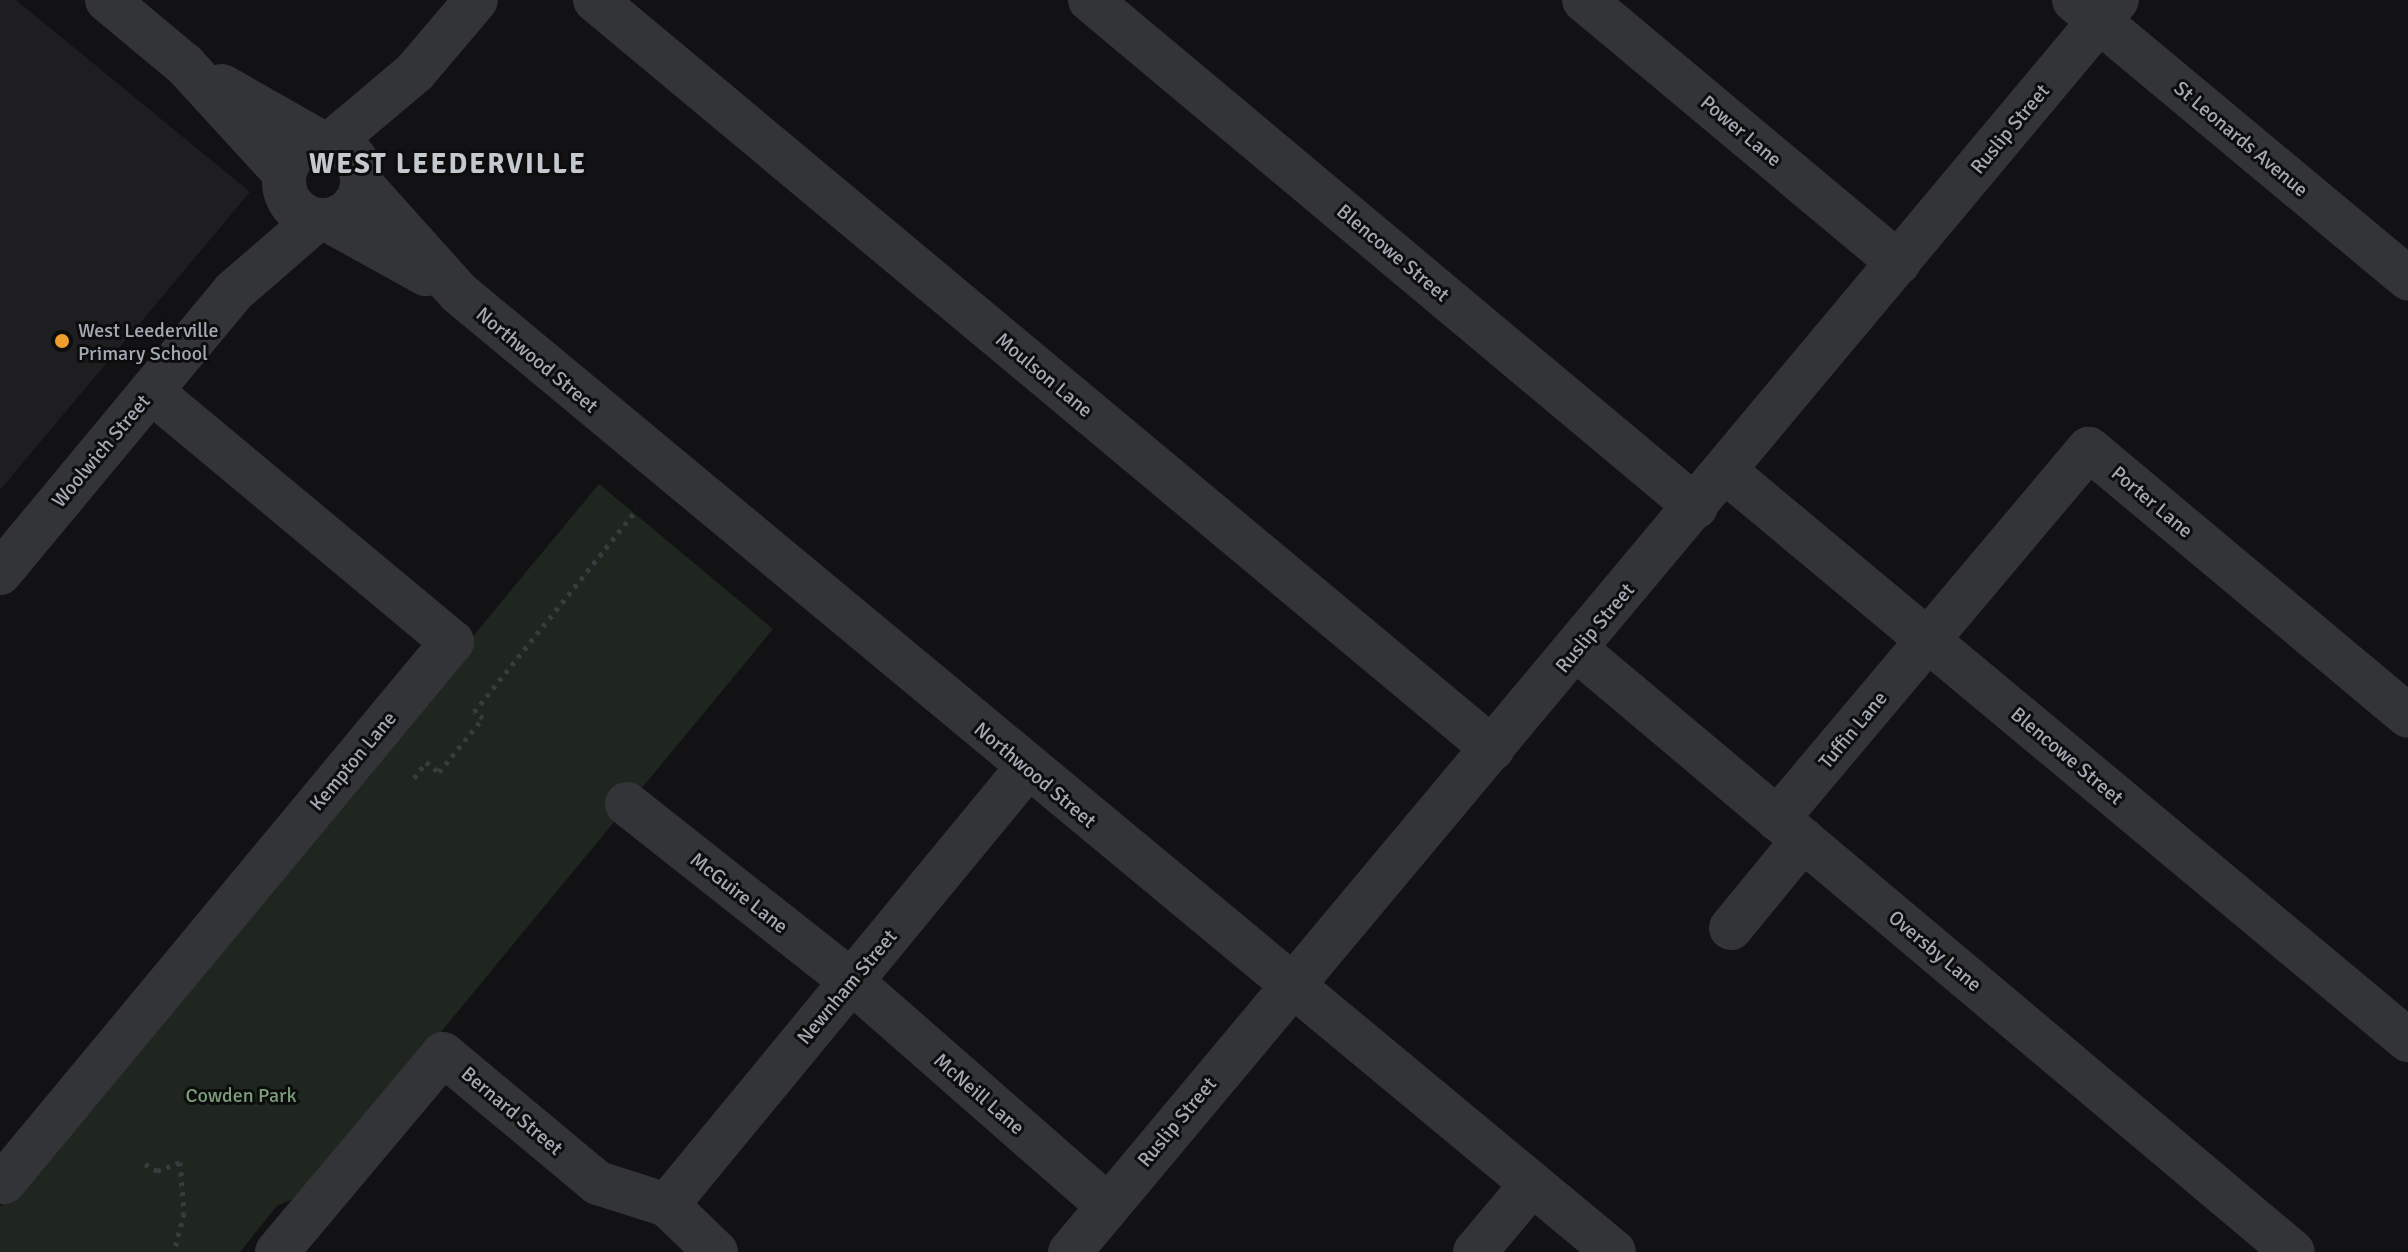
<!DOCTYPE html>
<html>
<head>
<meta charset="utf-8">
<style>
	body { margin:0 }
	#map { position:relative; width:2408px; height:1252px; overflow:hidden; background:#121214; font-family:Signika,sans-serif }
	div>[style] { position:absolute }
	.built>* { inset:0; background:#1e1e20 }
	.green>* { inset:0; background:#1e261f }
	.path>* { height:5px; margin-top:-2.5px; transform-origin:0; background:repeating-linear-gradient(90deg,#393b3f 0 4px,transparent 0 10px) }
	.minor>* { height:44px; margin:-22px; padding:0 22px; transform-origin:22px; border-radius:22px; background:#333438 }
	.minor>.ring { margin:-22px; padding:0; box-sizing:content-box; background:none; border:44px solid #333438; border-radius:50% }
	.dots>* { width:22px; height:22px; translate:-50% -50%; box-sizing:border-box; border:4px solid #0d0d0e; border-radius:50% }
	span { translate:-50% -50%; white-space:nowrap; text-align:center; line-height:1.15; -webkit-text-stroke:6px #0d0d0e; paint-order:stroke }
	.street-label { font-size:20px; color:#a4aab4 }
	.poi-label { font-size:20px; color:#a4aab4 }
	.left { translate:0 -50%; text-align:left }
	.park-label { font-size:20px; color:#7b9f7a }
	.district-label { font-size:28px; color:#c4c9d0; font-weight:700; letter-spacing:2px }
</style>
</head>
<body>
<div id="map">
	<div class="built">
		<div style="clip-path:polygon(0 0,16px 0,250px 192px,0 490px)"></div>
	</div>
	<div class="green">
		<div style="clip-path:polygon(599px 484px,773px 629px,309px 1192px,277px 1206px,240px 1252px,0 1252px,0 1207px)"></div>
	</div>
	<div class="path">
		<div style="left:414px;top:778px;width:20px;rotate:-53deg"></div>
		<div style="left:426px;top:762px;width:16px;rotate:38deg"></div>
		<div style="left:439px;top:772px;width:70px;rotate:-50.8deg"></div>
		<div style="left:483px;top:718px;width:11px;rotate:-146deg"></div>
		<div style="left:474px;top:712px;width:260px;rotate:-51.2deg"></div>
		<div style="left:145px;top:1164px;width:14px;rotate:30deg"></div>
		<div style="left:157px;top:1171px;width:25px;rotate:-21deg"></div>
		<div style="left:180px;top:1162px;width:51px;rotate:85.5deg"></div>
		<div style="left:184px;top:1213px;width:40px;rotate:104.4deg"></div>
	</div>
	<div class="minor">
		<div style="left:107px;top:0;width:102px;rotate:39.8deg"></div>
		<div style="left:185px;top:65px;width:147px;rotate:47.5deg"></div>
		<div style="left:595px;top:0;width:1169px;rotate:39.83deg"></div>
		<div style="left:1090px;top:0;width:790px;rotate:39.92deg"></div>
		<div style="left:1584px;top:0;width:410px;rotate:39.9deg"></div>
		<div style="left:2074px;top:0;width:435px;rotate:39.8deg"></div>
		<div style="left:222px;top:86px;width:112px;rotate:29.6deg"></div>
		<div style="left:332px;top:142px;width:109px;rotate:-40.1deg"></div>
		<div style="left:415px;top:72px;width:94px;rotate:-49.7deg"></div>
		<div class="ring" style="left:284px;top:142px;width:34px;height:34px"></div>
		<div style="left:362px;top:185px;width:145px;rotate:48.1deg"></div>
		<div style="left:459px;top:293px;width:1501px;rotate:39.7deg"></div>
		<div style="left:328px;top:220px;width:112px;rotate:28.9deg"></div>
		<div style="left:1726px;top:472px;width:888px;rotate:39.79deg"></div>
		<div style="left:0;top:573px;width:365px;rotate:-50.3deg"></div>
		<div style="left:233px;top:292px;width:110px;rotate:-40.9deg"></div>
		<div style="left:1577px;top:650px;width:935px;rotate:40.06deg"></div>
		<div style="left:627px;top:804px;width:285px;rotate:38.3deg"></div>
		<div style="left:851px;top:981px;width:342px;rotate:41.2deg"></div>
		<div style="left:1777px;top:819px;width:484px;rotate:-49.9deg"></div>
		<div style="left:2089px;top:449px;width:416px;rotate:39.9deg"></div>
		<div style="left:1731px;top:928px;width:114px;rotate:-50.7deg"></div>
		<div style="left:4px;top:1182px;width:702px;rotate:-50.32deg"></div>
		<div style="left:452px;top:642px;width:392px;rotate:-140.2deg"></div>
		<div style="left:667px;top:1205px;width:566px;rotate:-50.52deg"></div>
		<div style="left:277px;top:1252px;width:258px;rotate:-50deg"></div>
		<div style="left:443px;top:1054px;width:202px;rotate:39.8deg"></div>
		<div style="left:598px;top:1183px;width:72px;rotate:17.7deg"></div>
		<div style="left:667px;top:1205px;width:68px;rotate:43.8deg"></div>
		<div style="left:1070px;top:1252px;width:1632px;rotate:-50.1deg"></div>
		<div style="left:1475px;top:1252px;width:89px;rotate:-50deg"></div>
	</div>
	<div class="dots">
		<div style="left:62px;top:341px;background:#ef9e2e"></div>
	</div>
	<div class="street-label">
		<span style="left:2010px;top:129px;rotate:-50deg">Ruslip Street</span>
		<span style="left:1741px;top:131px;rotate:40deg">Power Lane</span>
		<span style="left:2241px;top:139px;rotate:40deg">St Leonards Avenue</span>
		<span style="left:1393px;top:253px;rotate:40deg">Blencowe Street</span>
		<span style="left:537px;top:360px;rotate:40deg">Northwood Street</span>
		<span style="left:1044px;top:375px;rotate:40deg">Moulson Lane</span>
		<span style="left:101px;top:451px;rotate:-50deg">Woolwich Street</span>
		<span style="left:2152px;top:502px;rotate:40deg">Porter Lane</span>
		<span style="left:1595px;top:628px;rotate:-50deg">Ruslip Street</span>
		<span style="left:1853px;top:730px;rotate:-50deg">Tuffin Lane</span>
		<span style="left:2067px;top:756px;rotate:40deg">Blencowe Street</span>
		<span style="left:353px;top:761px;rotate:-50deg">Kempton Lane</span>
		<span style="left:1035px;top:775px;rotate:40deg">Northwood Street</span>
		<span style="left:739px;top:893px;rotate:38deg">McGuire Lane</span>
		<span style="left:1935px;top:951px;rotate:40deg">Oversby Lane</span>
		<span style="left:847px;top:987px;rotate:-50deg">Newnham Street</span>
		<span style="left:979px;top:1094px;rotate:41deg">McNeill Lane</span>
		<span style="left:512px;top:1111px;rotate:40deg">Bernard Street</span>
		<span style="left:1177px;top:1122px;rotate:-50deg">Ruslip Street</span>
	</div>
	<div class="poi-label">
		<span class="left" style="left:78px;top:342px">West Leederville<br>Primary School</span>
	</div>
	<div class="park-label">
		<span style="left:241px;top:1095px">Cowden Park</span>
	</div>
	<div class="district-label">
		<span style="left:448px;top:164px">WEST LEEDERVILLE</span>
	</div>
</div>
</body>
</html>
